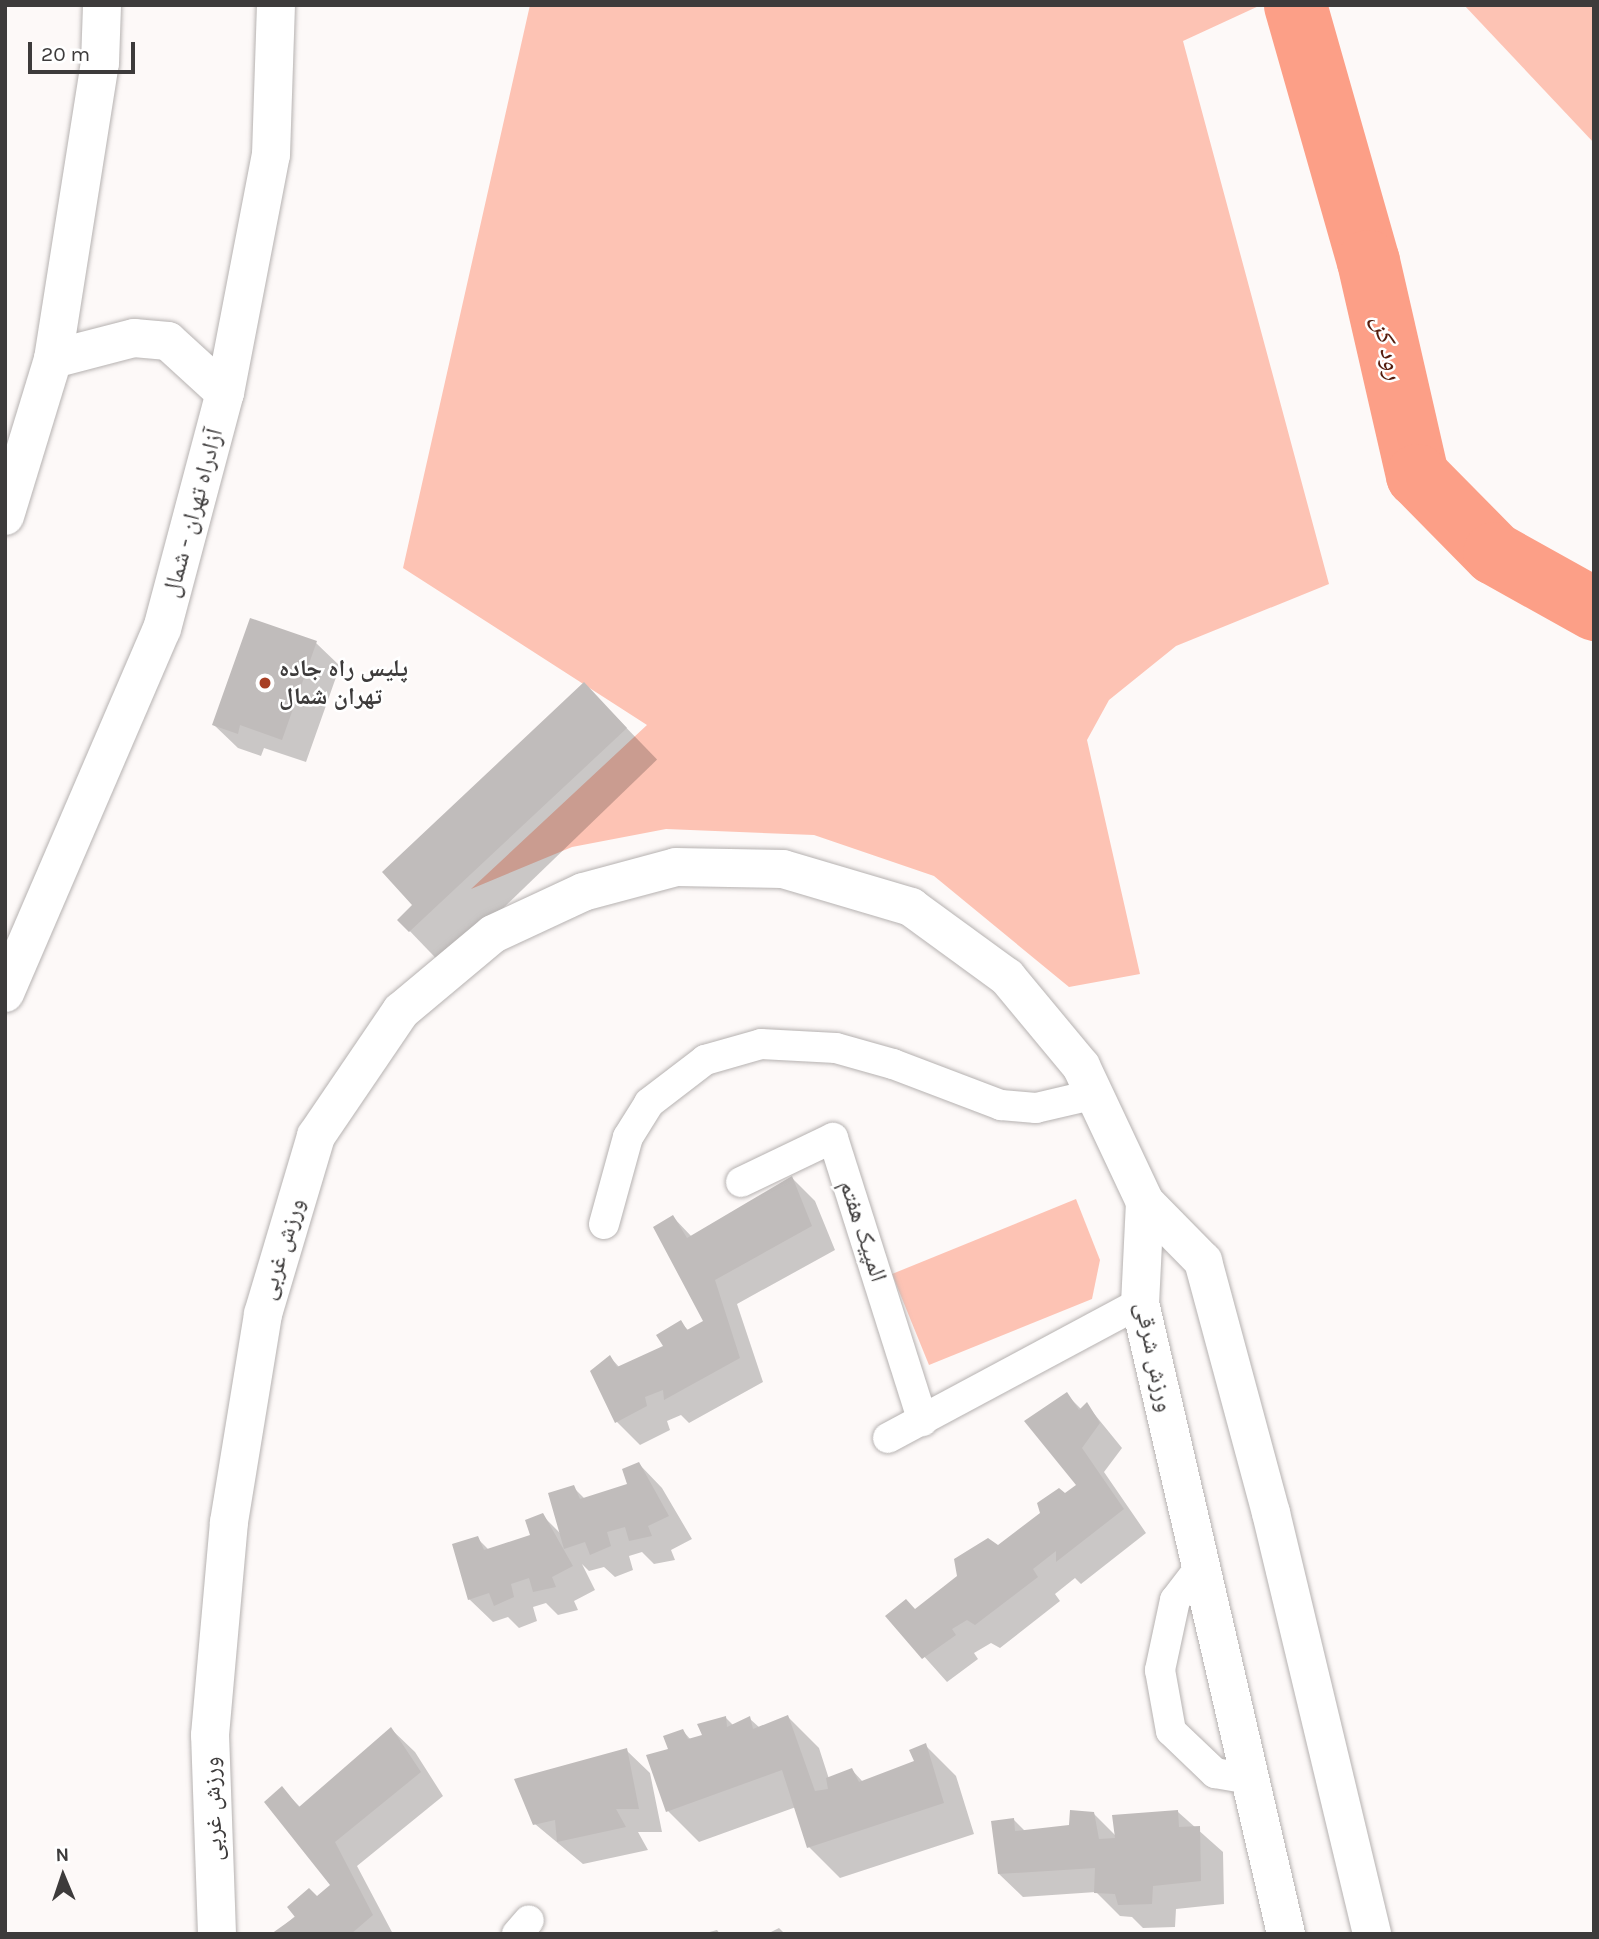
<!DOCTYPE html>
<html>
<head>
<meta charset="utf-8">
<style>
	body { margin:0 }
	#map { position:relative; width:1599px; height:1939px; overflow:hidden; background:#fdf9f8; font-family:Karla,"Noto Naskh Arabic",sans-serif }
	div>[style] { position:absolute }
	.green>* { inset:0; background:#fdc3b4 }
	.shadow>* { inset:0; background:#0003; transform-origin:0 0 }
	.river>* { height:63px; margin:-31.5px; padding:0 31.5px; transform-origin:31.5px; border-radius:31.5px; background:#fc9f87 }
	.building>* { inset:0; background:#c0bcbb }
	.roads { filter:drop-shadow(0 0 2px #b6b2b1) drop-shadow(0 0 2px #b6b2b1) }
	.minor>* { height:30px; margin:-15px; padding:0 15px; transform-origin:15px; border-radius:15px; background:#fff }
	.tertiary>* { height:38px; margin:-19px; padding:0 19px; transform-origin:19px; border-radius:19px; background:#fff }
	.motorway>* { height:38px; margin:-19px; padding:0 19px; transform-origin:19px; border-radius:19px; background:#fff }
	.dots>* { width:19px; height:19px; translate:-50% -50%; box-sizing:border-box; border:4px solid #fff; border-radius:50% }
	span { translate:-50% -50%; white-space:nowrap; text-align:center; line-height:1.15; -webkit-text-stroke:5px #fff; paint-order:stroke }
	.street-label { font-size:24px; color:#3d3b3b }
	.poi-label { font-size:24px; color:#3d3b3b; font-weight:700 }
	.left { translate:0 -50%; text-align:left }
	.water-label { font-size:26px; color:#561d0e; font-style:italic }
	.frame { position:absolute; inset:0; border:7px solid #3d3b3b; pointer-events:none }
	.north { position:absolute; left:28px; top:1841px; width:70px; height:70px; -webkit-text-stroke:5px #fff; paint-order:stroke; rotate:358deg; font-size:19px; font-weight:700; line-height:28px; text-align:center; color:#3d3b3b }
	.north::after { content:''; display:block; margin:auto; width:24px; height:32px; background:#3d3b3b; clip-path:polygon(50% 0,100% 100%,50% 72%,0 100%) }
	.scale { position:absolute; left:28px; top:42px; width:107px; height:32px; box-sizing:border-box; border:4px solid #3d3b3b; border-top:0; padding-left:9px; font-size:21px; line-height:24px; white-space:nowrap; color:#3d3b3b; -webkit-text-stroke:5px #fff; paint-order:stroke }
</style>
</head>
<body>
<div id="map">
	<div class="green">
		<div style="clip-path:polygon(530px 5px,1261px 5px,1183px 41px,1329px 584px,1176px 646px,1109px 700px,1087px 740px,1140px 974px,1069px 987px,934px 876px,814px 835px,666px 829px,572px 847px,471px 889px,647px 725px,403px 568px)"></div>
		<div style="clip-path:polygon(1464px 5px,1594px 5px,1594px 143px)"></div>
		<div style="clip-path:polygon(1076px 1199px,1100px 1260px,1092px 1299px,929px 1365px,892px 1274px)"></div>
	</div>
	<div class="shadow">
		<div style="clip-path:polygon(251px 620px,316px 643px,340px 666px,306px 762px,264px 748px,261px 756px,238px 748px,214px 725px)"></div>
		<div style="left:614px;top:715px;width:62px;height:297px;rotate:46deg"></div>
		<div style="clip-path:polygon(792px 1178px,815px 1201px,835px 1250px,737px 1304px,763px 1382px,689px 1423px,681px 1415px,667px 1421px,670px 1430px,640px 1445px,617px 1422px,610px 1357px,620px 1368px,666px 1347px,681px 1323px,689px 1331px,705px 1321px,673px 1217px,692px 1237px)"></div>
		<div style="clip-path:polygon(1066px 1394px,1082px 1410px,1087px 1405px,1122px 1448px,1104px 1472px,1146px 1533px,1081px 1584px,1075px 1578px,1055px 1594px,1060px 1601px,1000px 1648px,991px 1643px,974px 1653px,978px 1659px,947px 1682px,888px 1616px,916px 1612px,1079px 1485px)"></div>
		<div style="clip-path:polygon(639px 1464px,662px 1488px,692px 1539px,671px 1550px,675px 1560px,654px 1564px,642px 1552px,629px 1556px,633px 1570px,615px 1577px,604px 1567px,589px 1571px,582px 1564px,595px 1590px,574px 1601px,578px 1610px,558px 1615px,546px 1603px,533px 1607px,537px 1621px,519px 1628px,508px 1617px,493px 1622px,469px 1599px,477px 1538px,489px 1550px,533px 1536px,542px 1515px,562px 1535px,573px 1487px,585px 1499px,629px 1485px)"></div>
		<div style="clip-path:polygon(788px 1717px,819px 1748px,829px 1779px,852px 1770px,863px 1782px,916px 1762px,925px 1745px,956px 1776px,974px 1834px,840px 1878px,809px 1847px,796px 1807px,699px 1842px,668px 1811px,648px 1757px,671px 1750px,683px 1731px,691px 1740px,705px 1736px,726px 1718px,734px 1726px,750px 1719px,760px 1728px)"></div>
		<div style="clip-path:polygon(391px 1729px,415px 1752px,443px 1796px,357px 1866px,393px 1934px,274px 1934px,332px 1885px,281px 1788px,301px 1808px)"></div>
		<div style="clip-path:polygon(626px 1750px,650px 1773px,662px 1832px,638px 1832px,648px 1850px,583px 1864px,535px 1824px)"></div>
		<div style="clip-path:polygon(1178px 1812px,1223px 1852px,1224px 1904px,1176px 1909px,1175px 1927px,1143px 1928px,1132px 1917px,1120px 1916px,1096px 1892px,1023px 1897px,999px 1874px,1014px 1820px,1026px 1832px,1071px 1827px,1094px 1814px,1117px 1837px)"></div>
		<div style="clip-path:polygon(779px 1928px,785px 1934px,767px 1934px)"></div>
		<div style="clip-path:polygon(717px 1930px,720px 1934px,702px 1934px)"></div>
	</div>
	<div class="river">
		<div style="left:1295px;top:5px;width:266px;rotate:74.1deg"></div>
		<div style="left:1368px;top:261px;width:220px;rotate:77.1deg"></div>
		<div style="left:1417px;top:475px;width:110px;rotate:45.4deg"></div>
		<div style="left:1494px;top:553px;width:115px;rotate:29.2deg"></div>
	</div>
	<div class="building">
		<div style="clip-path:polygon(250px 618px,317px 641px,282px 740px,240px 725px,238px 734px,212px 725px)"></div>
		<div style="clip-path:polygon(584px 682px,627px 728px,409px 932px,397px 920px,412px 905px,382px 872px)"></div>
		<div style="clip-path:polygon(792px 1176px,812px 1226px,715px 1280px,740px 1358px,664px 1400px,663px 1390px,645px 1397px,647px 1406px,615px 1423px,590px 1371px,610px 1355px,617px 1367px,663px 1346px,656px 1335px,681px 1320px,687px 1330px,703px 1321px,653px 1227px,673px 1215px,687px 1238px)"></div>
		<div style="clip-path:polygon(1067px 1392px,1079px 1410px,1087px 1402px,1100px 1423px,1082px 1448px,1124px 1509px,1056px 1562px,1056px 1551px,1033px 1569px,1038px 1577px,975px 1625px,967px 1620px,952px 1629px,956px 1635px,922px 1659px,885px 1616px,906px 1599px,915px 1609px,957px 1576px,954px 1559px,988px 1538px,998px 1545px,1040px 1513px,1037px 1503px,1059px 1488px,1065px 1493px,1076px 1485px,1024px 1421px)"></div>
		<div style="clip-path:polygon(639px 1462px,669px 1516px,648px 1526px,652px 1536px,629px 1541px,625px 1527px,607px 1532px,611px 1546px,590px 1555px,585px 1542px,564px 1549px,548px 1493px,574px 1485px,580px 1499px,627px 1484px,622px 1469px)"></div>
		<div style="clip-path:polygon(543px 1513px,573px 1566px,552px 1577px,556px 1587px,533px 1592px,529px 1578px,511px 1584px,514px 1597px,494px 1606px,489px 1593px,468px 1600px,452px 1544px,478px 1536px,484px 1550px,530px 1535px,525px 1520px)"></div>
		<div style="clip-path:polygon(788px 1715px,815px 1791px,828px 1789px,826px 1778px,852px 1768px,859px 1782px,914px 1761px,909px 1750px,926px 1743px,944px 1803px,807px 1848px,782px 1770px,666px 1812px,646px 1755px,668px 1749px,663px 1736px,683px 1729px,688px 1739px,702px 1735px,697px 1724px,726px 1716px,727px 1727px,750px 1716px,753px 1729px)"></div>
		<div style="clip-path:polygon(391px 1727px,421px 1772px,335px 1842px,373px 1915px,351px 1934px,271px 1934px,295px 1917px,287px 1907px,309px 1888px,317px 1896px,330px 1885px,264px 1802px,282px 1786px,299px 1807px)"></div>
		<div style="clip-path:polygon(627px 1748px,639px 1809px,616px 1809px,626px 1827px,557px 1842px,555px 1820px,533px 1825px,514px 1779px)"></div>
		<div style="clip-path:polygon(1070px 1810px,1094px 1812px,1099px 1839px,1115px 1838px,1112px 1815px,1178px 1810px,1179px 1827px,1200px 1826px,1201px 1881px,1153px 1886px,1152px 1904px,1118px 1905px,1115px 1894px,1094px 1893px,1095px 1868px,998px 1874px,991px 1821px,1014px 1818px,1015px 1831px,1069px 1825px)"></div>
	</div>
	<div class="roads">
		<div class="minor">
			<div style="left:741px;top:1182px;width:102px;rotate:-25.6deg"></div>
			<div style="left:833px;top:1138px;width:297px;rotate:72.4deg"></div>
			<div style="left:604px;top:1224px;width:90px;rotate:-74.6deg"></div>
			<div style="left:628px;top:1137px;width:40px;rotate:-58deg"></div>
			<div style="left:649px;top:1103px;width:71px;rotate:-37.5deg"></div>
			<div style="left:705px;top:1060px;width:58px;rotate:-15.9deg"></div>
			<div style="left:761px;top:1044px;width:75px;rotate:3.1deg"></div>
			<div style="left:836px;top:1048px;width:59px;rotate:15.7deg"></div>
			<div style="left:893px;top:1064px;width:116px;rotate:20.8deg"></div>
			<div style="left:1001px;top:1105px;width:35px;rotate:5deg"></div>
			<div style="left:1036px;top:1108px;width:62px;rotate:-13.1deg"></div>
			<div style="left:888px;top:1438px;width:286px;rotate:-28.2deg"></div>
			<div style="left:1202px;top:1565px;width:44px;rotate:127.6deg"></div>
			<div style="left:1175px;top:1600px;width:72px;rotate:102.1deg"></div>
			<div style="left:1160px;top:1670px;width:62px;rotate:79.8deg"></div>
			<div style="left:1171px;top:1731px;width:61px;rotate:43.7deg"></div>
			<div style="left:1215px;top:1773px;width:35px;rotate:10deg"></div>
			<div style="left:517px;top:1934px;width:18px;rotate:-49deg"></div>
		</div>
		<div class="tertiary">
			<div style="left:1145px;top:1202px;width:83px;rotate:45.5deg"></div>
			<div style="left:1203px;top:1261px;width:261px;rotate:74.9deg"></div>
			<div style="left:1271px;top:1513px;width:433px;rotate:76.5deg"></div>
			<div style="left:217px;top:1934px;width:199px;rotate:-92deg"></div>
			<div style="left:210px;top:1735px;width:214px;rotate:-84.9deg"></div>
			<div style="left:229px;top:1522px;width:211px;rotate:-80.7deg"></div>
			<div style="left:263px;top:1314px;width:186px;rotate:-73.4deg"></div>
			<div style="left:316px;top:1136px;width:151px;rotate:-55.8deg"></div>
			<div style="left:401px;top:1011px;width:120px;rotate:-39.9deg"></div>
			<div style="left:493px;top:934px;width:99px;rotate:-25deg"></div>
			<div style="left:583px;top:892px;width:96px;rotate:-15deg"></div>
			<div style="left:676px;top:867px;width:107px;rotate:1.1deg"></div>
			<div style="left:783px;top:869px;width:134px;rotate:16.5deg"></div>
			<div style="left:911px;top:907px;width:119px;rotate:36.1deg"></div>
			<div style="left:1007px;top:977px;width:116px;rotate:50.3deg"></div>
			<div style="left:1081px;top:1066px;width:150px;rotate:64.8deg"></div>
			<div style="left:1145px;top:1202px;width:101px;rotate:92.8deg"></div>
			<div style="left:1140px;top:1303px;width:648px;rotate:76.97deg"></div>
		</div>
		<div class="motorway">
			<div style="left:53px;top:359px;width:84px;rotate:-14.5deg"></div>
			<div style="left:134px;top:338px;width:34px;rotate:5deg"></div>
			<div style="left:168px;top:341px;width:77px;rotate:42.4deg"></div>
			<div style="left:5px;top:516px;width:164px;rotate:-73deg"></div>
			<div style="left:53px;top:359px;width:300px;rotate:-81deg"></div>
			<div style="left:100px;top:63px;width:58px;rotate:-88deg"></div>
			<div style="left:5px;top:993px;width:396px;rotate:-66.7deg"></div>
			<div style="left:162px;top:629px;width:244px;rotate:-75.1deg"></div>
			<div style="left:225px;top:393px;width:242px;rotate:-79.1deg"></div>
			<div style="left:271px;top:155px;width:150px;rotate:-88.1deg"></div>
		</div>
	</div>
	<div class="dots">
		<div style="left:265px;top:683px;background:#a83f24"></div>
	</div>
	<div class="street-label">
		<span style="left:193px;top:513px;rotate:-75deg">آزادراه تهران - شمال</span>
		<span style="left:863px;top:1231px;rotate:72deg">المپیک هفتم</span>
		<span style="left:282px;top:1249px;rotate:-73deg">ورزش غربی</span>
		<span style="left:1154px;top:1357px;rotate:78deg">ورزش شرقی</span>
		<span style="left:213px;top:1809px;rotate:-92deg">ورزش غربی</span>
	</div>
	<div class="poi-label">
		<span class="left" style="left:279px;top:683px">پلیس راه جاده<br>تهران شمال</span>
	</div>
	<div class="water-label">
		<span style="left:1388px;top:348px;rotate:77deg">رود کن</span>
	</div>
	<div class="frame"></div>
	<div class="north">N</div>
	<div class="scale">20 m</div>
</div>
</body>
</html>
